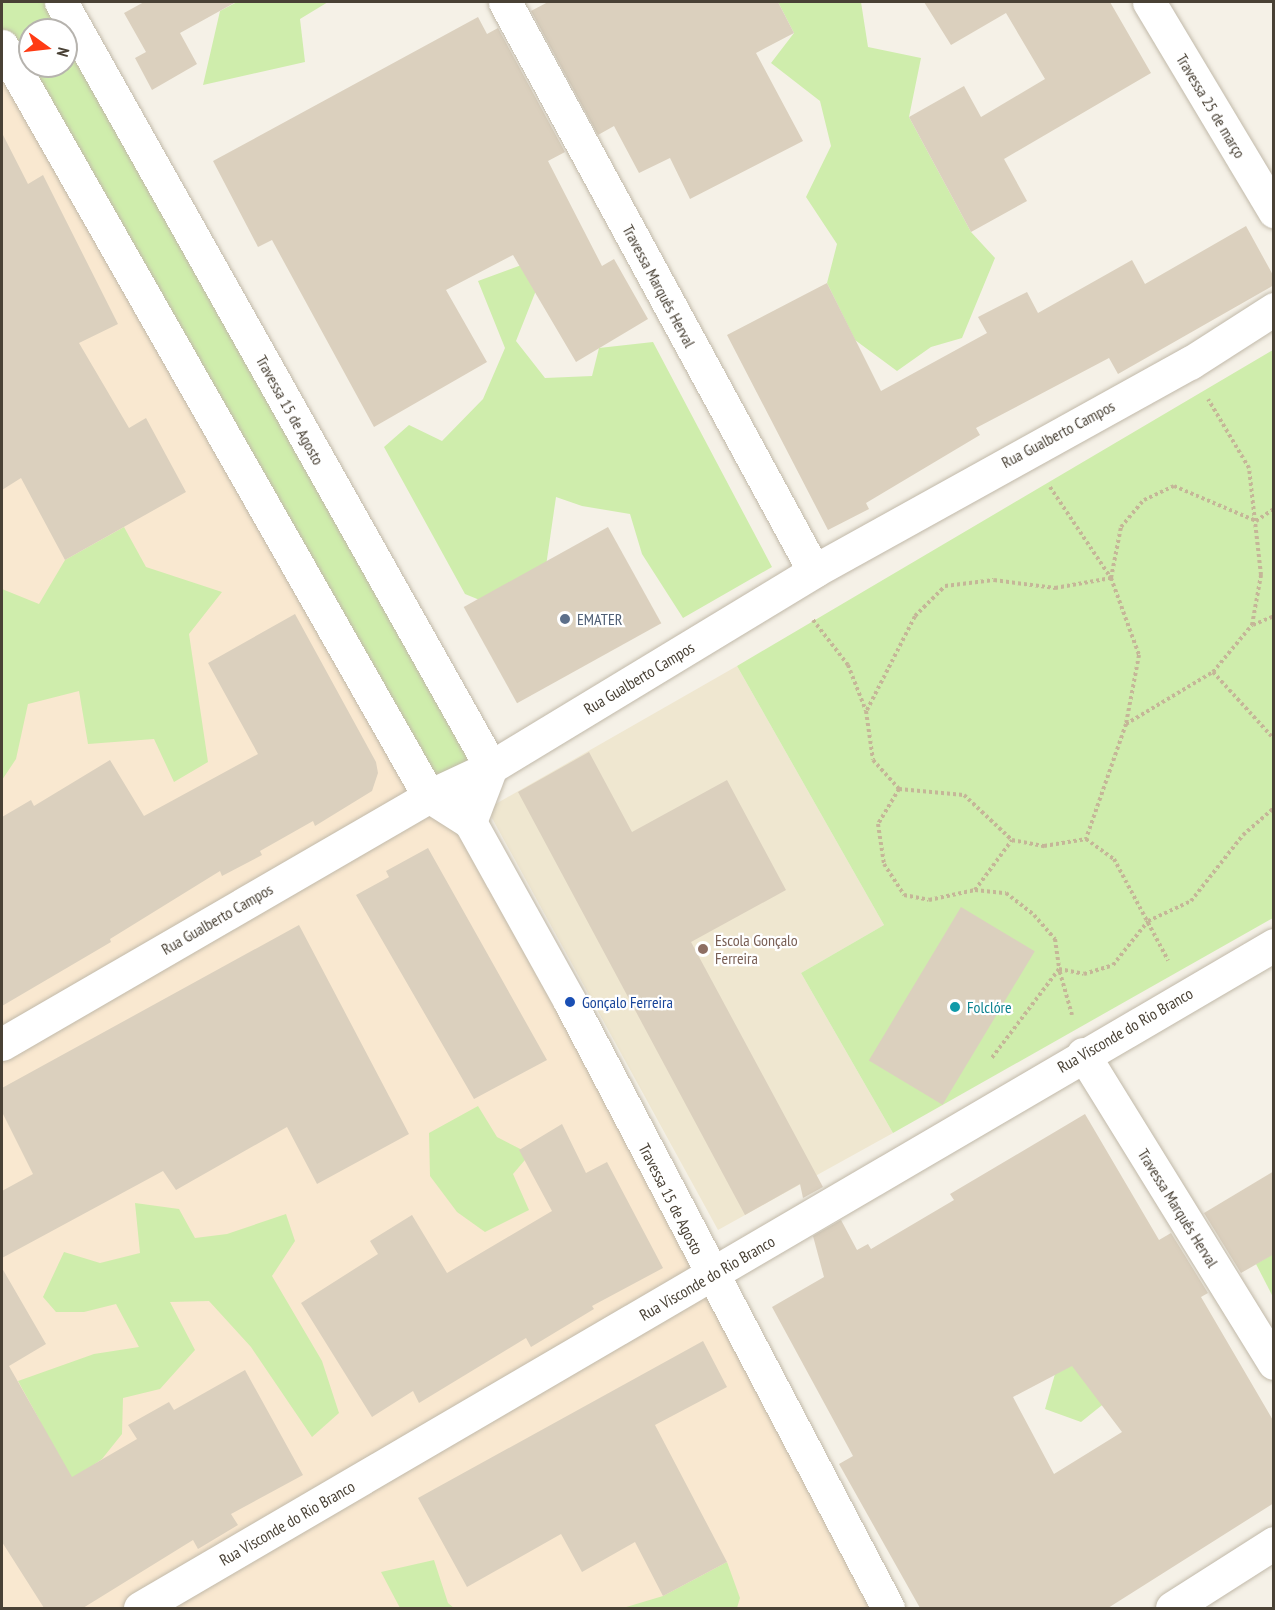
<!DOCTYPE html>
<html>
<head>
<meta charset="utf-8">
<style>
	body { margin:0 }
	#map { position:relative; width:1275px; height:1610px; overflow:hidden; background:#f5f1e7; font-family:"PT Sans Narrow",sans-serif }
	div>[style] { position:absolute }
	.commercial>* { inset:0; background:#f9e8d0 }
	.education>* { inset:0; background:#efe7d0 }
	.green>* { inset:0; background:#cfedac }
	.building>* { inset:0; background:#dbd0be; transform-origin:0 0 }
	.path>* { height:4px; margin-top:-2px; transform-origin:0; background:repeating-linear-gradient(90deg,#c5b698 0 3px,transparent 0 6px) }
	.roads { filter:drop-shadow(0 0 2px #c1b9a9) drop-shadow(0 0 2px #c1b9a9) }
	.minor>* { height:33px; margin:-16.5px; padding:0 16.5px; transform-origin:16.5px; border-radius:16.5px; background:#fff }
	.dots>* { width:16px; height:16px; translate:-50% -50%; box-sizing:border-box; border:3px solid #fff; border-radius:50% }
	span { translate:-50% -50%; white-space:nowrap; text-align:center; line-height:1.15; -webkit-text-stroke:4.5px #fff; paint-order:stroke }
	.street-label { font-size:16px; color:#494135 }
	.service-label { font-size:16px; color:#4e5e75 }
	.left { translate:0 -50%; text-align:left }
	.education-label { font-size:16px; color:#785e54 }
	.transit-label { font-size:16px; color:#164399 }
	.culture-label { font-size:16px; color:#0d838f }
	.frame { position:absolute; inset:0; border:3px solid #494135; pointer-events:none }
	.north { position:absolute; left:18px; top:18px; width:60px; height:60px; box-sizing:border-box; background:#fff; border:2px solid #b6b3ae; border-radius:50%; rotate:105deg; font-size:16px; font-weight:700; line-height:24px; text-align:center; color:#494135 }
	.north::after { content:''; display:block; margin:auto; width:21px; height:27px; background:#ff3b14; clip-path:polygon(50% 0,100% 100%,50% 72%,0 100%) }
</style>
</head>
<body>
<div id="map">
	<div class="commercial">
		<div style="clip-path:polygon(2px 2px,12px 2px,30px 66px,49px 66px,889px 1608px,2px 1608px)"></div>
	</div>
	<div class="education">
		<div style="clip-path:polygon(737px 666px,884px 925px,801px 973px,893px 1133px,718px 1230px,487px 809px)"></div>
	</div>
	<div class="green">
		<div style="clip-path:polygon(evenodd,2px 2px,61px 2px,491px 767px,429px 796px,2px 46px,2px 2px,30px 30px,66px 30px,66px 66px,30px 66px,30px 30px)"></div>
		<div style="clip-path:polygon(237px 2px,328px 2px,300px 19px,305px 62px,203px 85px,220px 11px)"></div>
		<div style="clip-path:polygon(778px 2px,861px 2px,868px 47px,921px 58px,909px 117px,971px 232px,995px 258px,962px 338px,931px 347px,897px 371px,855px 340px,827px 283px,837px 244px,806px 197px,831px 146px,820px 101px,771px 63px,794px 33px)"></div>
		<div style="clip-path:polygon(535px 260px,537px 288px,516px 341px,545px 378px,592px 376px,599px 348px,653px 342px,772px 567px,683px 618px,642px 554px,630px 514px,582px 506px,556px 497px,546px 566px,487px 603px,465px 594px,384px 447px,409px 425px,442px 441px,483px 399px,505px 348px,478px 281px)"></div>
		<div style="clip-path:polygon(1273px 350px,1273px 918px,893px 1133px,801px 973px,884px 925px,737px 666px)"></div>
		<div style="clip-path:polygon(124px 527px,146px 567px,222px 592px,189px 634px,208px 762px,174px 782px,154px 739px,88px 744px,79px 691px,28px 704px,16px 759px,2px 780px,2px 589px,39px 604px,65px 560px)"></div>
		<div style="clip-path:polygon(478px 1106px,497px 1137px,530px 1154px,513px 1174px,529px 1210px,485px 1232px,457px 1212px,430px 1176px,429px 1133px)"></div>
		<div style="clip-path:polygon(135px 1203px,179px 1209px,195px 1238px,227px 1234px,286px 1214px,295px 1241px,272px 1276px,322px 1361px,339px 1413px,312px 1437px,251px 1347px,209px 1301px,170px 1302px,195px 1350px,160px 1389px,123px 1398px,122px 1434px,102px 1459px,89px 1468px,89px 1491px,13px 1437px,40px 1421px,18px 1381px,94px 1354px,139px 1347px,116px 1304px,84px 1312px,56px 1312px,43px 1297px,64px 1252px,100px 1263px,140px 1253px)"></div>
		<div style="clip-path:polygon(1273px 1254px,1273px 1297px,1256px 1264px)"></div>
		<div style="clip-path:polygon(1088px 1357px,1137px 1377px,1081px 1422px,1045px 1409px,1055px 1374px)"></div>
		<div style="clip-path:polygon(434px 1560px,448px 1603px,454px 1608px,400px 1608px,381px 1572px)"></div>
		<div style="clip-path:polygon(727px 1562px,740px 1598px,737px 1608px,623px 1608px,663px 1596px)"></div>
	</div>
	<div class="building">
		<div style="clip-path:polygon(144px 2px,236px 2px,180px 33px,197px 64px,152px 90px,135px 58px,146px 52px,124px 13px)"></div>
		<div style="clip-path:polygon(548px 2px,778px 2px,794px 33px,756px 53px,803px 141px,690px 199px,670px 158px,639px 173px,614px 126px,598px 135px,531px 11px)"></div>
		<div style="clip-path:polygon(924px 2px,1110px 2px,1151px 73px,1004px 159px,1027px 201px,971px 232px,909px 117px,964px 86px,981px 117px,1045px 79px,1006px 13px,951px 45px)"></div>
		<div style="clip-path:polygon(478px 17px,487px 34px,498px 28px,565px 152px,548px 161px,602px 266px,614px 259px,648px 319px,576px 362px,513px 255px,446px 290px,487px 362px,374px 427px,272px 240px,258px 247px,213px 161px)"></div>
		<div style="clip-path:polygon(2px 133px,28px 184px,43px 175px,118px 324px,79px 343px,129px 428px,146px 418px,186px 492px,65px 560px,21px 478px,2px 490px)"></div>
		<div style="clip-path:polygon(1246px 226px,1274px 277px,1274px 285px,1118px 374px,1109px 358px,976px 428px,980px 435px,866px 503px,869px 509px,828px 530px,727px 335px,827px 283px,881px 391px,987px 333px,978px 317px,1027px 292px,1038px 313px,1132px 260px,1145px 284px)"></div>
		<div style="left:608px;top:527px;width:110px;height:165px;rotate:61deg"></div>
		<div style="clip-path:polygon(295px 614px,376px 762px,378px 773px,372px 791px,315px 826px,313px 821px,260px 851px,262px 855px,222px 876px,220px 871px,110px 939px,111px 942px,2px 1006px,2px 817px,31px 800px,34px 806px,110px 760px,144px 816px,258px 754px,208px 663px)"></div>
		<div style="clip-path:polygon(589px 752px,632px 832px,727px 780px,786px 890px,691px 942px,823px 1187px,803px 1198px,800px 1184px,745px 1215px,518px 792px)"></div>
		<div style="clip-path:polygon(428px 848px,547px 1060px,474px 1099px,356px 895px,389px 877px,386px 871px)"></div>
		<div style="left:961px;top:907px;width:86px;height:179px;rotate:31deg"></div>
		<div style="clip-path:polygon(299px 925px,409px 1134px,317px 1184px,287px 1127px,176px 1190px,163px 1171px,2px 1258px,2px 1191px,33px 1174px,2px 1112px,2px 1088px)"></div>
		<div style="clip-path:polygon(evenodd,1085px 1114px,1159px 1240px,1171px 1233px,1208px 1293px,1201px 1297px,1274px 1422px,1274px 1503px,1108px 1608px,920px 1608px,839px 1464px,853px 1456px,772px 1307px,824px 1277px,813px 1236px,841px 1220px,857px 1250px,868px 1244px,871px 1249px,954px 1200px,950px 1194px,1085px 1114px,1072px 1366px,1122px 1432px,1054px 1474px,1013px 1397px,1072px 1366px)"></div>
		<div style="clip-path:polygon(562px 1124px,586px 1173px,607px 1162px,663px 1268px,592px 1306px,594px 1309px,531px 1347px,526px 1338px,419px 1403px,413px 1391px,372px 1417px,301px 1303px,378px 1254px,370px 1241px,412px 1215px,447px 1273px,552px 1211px,519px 1150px)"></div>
		<div style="clip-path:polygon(1274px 1171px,1274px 1254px,1241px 1273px,1204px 1213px)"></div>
		<div style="clip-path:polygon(2px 1268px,46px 1344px,9px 1366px,72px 1477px,137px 1439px,128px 1425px,169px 1402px,174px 1410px,245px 1370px,303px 1475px,231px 1514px,238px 1525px,198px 1549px,193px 1540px,83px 1608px,44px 1608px,2px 1542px)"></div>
		<div style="clip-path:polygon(703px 1341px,727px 1387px,655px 1425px,727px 1562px,663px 1596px,635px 1542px,582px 1572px,561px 1534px,467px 1587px,418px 1498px)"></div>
	</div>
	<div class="path">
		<div style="left:1050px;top:487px;width:110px;rotate:56.2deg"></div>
		<div style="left:1111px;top:578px;width:82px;rotate:70deg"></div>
		<div style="left:1139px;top:655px;width:70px;rotate:100.7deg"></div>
		<div style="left:1126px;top:724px;width:122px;rotate:109.2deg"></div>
		<div style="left:813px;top:620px;width:57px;rotate:52.1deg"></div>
		<div style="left:848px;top:665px;width:49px;rotate:68.6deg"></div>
		<div style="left:866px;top:711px;width:49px;rotate:81.9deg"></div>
		<div style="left:873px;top:760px;width:39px;rotate:48deg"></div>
		<div style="left:899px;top:789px;width:65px;rotate:5.3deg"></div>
		<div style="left:964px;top:795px;width:66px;rotate:43.2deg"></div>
		<div style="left:1012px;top:840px;width:33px;rotate:11deg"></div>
		<div style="left:1044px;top:846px;width:43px;rotate:-9.5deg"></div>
		<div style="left:1086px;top:839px;width:34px;rotate:36deg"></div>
		<div style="left:1114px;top:859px;width:115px;rotate:61.9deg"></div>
		<div style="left:1253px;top:625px;width:23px;rotate:-23deg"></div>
		<div style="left:1213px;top:672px;width:91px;rotate:47.7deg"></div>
		<div style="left:867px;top:710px;width:106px;rotate:-62.9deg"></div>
		<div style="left:915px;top:616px;width:42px;rotate:-45deg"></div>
		<div style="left:945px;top:586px;width:49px;rotate:-7deg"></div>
		<div style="left:994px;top:580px;width:62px;rotate:7.5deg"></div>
		<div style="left:1055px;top:588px;width:57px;rotate:-10.1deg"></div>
		<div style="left:1111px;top:578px;width:52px;rotate:-78.9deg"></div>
		<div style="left:1121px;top:527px;width:35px;rotate:-50deg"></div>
		<div style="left:1144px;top:500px;width:33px;rotate:-25deg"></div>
		<div style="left:1174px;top:486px;width:89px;rotate:23.1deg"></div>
		<div style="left:1256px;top:521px;width:22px;rotate:-34deg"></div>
		<div style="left:1126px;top:724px;width:101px;rotate:-30.9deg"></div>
		<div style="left:1213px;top:672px;width:61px;rotate:-50.3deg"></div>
		<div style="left:1252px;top:625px;width:51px;rotate:-79.8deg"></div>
		<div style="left:1261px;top:575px;width:108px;rotate:-96.4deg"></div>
		<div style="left:1249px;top:468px;width:80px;rotate:-120.7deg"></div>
		<div style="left:899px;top:789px;width:41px;rotate:121deg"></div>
		<div style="left:878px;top:824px;width:40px;rotate:81.5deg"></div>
		<div style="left:884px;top:864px;width:37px;rotate:57deg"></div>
		<div style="left:904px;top:895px;width:25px;rotate:11deg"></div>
		<div style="left:929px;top:900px;width:47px;rotate:-12.3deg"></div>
		<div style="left:975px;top:890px;width:62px;rotate:-53.5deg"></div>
		<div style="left:975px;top:890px;width:31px;rotate:6deg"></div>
		<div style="left:1006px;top:893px;width:36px;rotate:38deg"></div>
		<div style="left:1034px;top:915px;width:32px;rotate:49deg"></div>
		<div style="left:1055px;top:939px;width:30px;rotate:82deg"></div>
		<div style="left:1059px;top:969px;width:113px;rotate:127.1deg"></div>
		<div style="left:1072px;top:1015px;width:48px;rotate:-105.8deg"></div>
		<div style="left:1059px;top:969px;width:25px;rotate:11deg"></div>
		<div style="left:1084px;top:974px;width:30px;rotate:-17deg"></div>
		<div style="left:1113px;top:965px;width:56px;rotate:-51.5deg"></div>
		<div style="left:1148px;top:921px;width:47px;rotate:-24.9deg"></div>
		<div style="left:1191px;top:901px;width:84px;rotate:-51.8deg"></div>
		<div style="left:1243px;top:835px;width:41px;rotate:-41.1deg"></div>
	</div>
	<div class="roads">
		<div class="minor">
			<div style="left:61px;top:2px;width:878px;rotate:60.66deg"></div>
			<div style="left:491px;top:767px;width:59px;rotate:110.9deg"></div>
			<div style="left:505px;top:2px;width:647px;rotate:61.5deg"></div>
			<div style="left:1149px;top:2px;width:244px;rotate:59.1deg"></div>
			<div style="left:2px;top:46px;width:863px;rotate:60.35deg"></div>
			<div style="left:429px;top:796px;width:49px;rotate:32.4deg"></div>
			<div style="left:470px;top:822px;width:206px;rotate:60.9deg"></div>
			<div style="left:570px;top:1002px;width:684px;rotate:62.31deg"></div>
			<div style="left:2px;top:1044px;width:494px;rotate:-30.1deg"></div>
			<div style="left:429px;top:796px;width:68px;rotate:-25.1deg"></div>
			<div style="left:491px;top:767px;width:378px;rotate:-31.2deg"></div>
			<div style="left:814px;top:571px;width:430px;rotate:-29deg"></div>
			<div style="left:1190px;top:363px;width:100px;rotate:-32.7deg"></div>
			<div style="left:1083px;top:1054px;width:363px;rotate:58.3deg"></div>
			<div style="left:140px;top:1608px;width:1314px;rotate:-30.31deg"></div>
			<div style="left:1172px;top:1608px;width:121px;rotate:-32.5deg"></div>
		</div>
	</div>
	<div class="dots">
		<div style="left:565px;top:619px;background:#5c6f8a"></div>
		<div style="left:703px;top:949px;background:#8d6e63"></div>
		<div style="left:570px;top:1002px;background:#1a4fb4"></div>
		<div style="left:955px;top:1007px;background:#0f9aa8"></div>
	</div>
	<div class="street-label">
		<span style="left:1211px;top:106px;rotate:59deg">Travessa 25 de março</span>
		<span style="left:659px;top:286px;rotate:62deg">Travessa Marquês Herval</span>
		<span style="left:290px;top:410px;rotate:61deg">Travessa 15 de Agosto</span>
		<span style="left:1058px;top:434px;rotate:-28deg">Rua Gualberto Campos</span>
		<span style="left:639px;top:678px;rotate:-31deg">Rua Gualberto Campos</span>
		<span style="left:217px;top:919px;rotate:-30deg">Rua Gualberto Campos</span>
		<span style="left:1125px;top:1030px;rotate:-30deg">Rua Visconde do Rio Branco</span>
		<span style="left:671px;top:1199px;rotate:63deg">Travessa 15 de Agosto</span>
		<span style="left:1178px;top:1208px;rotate:58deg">Travessa Marquês Herval</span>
		<span style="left:707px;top:1278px;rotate:-30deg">Rua Visconde do Rio Branco</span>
		<span style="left:287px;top:1523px;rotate:-30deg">Rua Visconde do Rio Branco</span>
	</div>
	<div class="service-label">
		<span class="left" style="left:577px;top:619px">EMATER</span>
	</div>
	<div class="education-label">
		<span class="left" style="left:715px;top:949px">Escola Gonçalo<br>Ferreira</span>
	</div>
	<div class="transit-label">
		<span class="left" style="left:582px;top:1002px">Gonçalo Ferreira</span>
	</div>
	<div class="culture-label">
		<span class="left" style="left:967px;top:1007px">Folclóre</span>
	</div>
	<div class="frame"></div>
	<div class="north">N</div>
</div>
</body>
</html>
